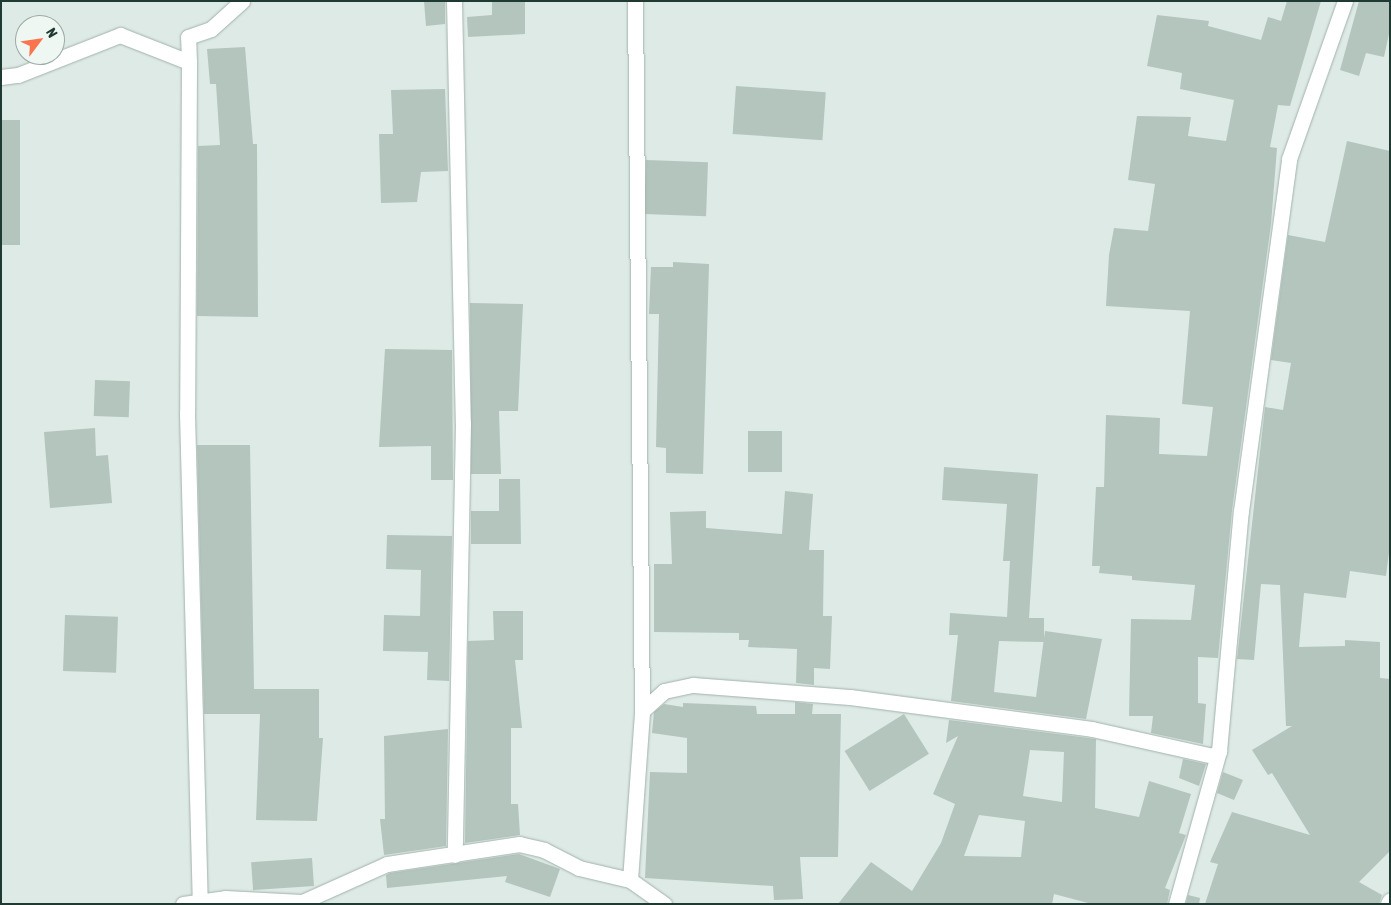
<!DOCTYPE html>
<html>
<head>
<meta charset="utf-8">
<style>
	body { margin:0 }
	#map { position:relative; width:1391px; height:905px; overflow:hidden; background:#deeae5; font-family:"Asap Condensed",sans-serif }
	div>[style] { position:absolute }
	.building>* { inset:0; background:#b3c5bd; transform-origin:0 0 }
	.roads { filter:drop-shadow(0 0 1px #a1b2ac) drop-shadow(0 0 1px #a1b2ac) }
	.minor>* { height:15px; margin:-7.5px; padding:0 7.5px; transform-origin:7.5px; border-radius:7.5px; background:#fff }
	span { translate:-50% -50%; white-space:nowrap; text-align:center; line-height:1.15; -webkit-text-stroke:4px #eef7f2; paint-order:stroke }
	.frame { position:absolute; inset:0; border:2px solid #1f3a33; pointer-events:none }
	.north { position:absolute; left:15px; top:15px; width:50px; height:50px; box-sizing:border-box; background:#eef7f2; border:1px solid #9baba6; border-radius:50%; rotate:59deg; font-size:14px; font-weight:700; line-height:20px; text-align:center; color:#1f3a33 }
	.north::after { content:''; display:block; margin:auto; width:18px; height:22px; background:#f8754e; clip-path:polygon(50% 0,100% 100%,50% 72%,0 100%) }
</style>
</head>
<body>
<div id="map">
	<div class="building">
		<div style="clip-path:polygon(424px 1px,445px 1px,445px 24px,426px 26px)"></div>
		<div style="clip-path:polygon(492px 1px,525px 1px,525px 34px,468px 37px,467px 17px,492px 15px)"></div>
		<div style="clip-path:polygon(1287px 1px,1321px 1px,1290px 106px,1278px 105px,1270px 147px,1277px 148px,1271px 224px,1232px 510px,1218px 658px,1198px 657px,1198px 703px,1206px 704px,1203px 744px,1151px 733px,1153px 716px,1129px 716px,1131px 619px,1191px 620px,1195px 585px,1132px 580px,1132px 576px,1099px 573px,1100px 566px,1092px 566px,1096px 487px,1104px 487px,1106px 415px,1160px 418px,1159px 454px,1207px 456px,1213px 407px,1182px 404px,1190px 311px,1106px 306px,1109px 255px,1114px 228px,1148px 231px,1155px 184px,1128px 180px,1137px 116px,1191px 117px,1188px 136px,1226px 141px,1234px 100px,1180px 89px,1182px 73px,1147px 66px,1157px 15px,1209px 21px,1208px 26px,1261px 40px,1268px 17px,1281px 21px)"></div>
		<div style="clip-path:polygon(1359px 1px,1390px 1px,1390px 29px,1384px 57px,1366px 53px,1359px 76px,1340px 70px)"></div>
		<div style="clip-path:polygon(245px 47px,253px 144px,257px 144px,258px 317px,197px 316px,198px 146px,220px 145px,216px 84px,210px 84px,207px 49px)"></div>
		<div style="left:736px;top:86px;width:90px;height:48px;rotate:4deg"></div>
		<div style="clip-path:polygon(445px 89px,448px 171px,421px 172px,417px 202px,381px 203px,379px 134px,393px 134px,391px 90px)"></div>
		<div style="left:1px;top:120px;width:19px;height:125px"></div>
		<div style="clip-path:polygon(1347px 141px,1390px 151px,1390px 544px,1386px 576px,1350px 571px,1346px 598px,1304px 593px,1299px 647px,1345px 646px,1345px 640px,1380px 642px,1380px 678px,1390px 679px,1390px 851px,1359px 882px,1382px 895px,1379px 904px,1205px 904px,1218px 864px,1210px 862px,1232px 812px,1310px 835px,1272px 773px,1268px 775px,1252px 750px,1292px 726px,1286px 726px,1280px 585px,1261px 584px,1254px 660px,1237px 659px,1265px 407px,1283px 410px,1291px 363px,1271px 360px,1288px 235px,1325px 242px)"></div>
		<div style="left:646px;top:160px;width:62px;height:54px;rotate:2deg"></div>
		<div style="clip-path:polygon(673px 262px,709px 264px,703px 474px,666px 473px,666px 448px,656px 447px,659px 314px,649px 314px,651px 267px,673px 267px)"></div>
		<div style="clip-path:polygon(470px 303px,523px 304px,518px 411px,499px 411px,501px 474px,471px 474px)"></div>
		<div style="clip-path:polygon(385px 349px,452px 350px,453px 480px,431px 480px,431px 446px,379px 447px)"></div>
		<div style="left:95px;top:380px;width:35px;height:36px;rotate:2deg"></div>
		<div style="clip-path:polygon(95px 428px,96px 456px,108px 455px,112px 503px,50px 508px,44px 432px)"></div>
		<div style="left:748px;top:431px;width:34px;height:41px"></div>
		<div style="clip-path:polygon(197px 445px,250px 445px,254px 689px,319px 689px,319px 738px,323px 738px,317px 821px,256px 820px,260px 714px,204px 714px)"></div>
		<div style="clip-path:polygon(944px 467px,1038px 474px,1029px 618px,1044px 618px,1044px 642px,999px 641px,994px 692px,1036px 697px,1045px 631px,1102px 639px,1086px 719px,951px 701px,958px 635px,949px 635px,950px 613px,1007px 617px,1010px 561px,1003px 561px,1007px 504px,942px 500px)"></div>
		<div style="clip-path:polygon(499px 479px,520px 479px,521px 544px,471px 544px,471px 511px,499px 511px)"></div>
		<div style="clip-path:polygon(785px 491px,813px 494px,809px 550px,824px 550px,823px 616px,832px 616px,830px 669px,814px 668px,814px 685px,796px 683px,797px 649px,748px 647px,749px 640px,739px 640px,739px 633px,654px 632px,654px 564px,672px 564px,670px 512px,706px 511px,706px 528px,782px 534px)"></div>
		<div style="clip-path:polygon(387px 535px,452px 536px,449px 681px,427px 680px,428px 652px,383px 651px,384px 615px,420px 616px,421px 570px,386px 569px)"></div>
		<div style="clip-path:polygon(493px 611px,523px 611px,523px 660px,515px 660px,522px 728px,511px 728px,511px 804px,518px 804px,520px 835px,465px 843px,468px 641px,494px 640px)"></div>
		<div style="left:65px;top:615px;width:53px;height:56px;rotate:2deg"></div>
		<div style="clip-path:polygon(795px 702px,813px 704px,812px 714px,841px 714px,838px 857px,800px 857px,803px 899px,774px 900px,773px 886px,645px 878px,650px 772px,687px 773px,687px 738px,652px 733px,654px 712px,664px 704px,683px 707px,683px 703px,756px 706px,757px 714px,795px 714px)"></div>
		<div style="left:904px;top:714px;width:47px;height:70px;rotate:58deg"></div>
		<div style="clip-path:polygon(evenodd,949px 720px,1096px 739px,1095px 808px,1139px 817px,1149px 781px,1191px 794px,1179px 833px,1186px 835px,1165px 888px,1170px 890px,1167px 904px,1092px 904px,1054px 894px,1052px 904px,838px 904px,871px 862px,912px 891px,941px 843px,955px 804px,933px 794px,958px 736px,946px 743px,949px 720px,1030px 750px,1064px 752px,1062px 802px,1023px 796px,1030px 750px,949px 720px,979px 815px,1025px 821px,1021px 857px,964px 856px,979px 815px)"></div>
		<div style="clip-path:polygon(448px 729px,446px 846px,384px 855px,380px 819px,385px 819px,384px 736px)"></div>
		<div style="clip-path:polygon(1183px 759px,1206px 764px,1199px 786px,1179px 778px)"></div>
		<div style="clip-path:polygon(1223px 772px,1243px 780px,1234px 800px,1217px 793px)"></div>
		<div style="clip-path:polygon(519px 854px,560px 869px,550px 897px,505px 882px,507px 876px,387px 888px,386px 875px,390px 873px)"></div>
		<div style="left:312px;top:858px;width:28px;height:61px;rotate:86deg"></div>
		<div style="clip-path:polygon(1188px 895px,1200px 898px,1199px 904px,1186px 904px)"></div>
	</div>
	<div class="roads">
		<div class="minor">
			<div style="left:454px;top:1px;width:422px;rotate:88.8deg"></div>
			<div style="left:463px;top:423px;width:432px;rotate:91.1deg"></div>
			<div style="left:635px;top:1px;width:710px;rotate:89.44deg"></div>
			<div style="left:189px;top:62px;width:25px;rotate:-92deg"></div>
			<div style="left:188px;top:37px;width:24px;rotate:-19deg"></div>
			<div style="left:211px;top:29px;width:42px;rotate:-42.1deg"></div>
			<div style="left:1px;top:77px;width:17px;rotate:-7deg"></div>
			<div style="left:18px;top:75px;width:110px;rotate:-21.4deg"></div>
			<div style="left:120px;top:35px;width:74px;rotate:21.4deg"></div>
			<div style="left:189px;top:62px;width:351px;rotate:90.3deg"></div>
			<div style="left:187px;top:413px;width:487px;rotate:88.5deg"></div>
			<div style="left:630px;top:880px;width:42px;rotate:35.2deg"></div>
			<div style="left:183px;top:904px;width:42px;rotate:-8.1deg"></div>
			<div style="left:225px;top:898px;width:77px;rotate:3deg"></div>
			<div style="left:302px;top:902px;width:93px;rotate:-24.1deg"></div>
			<div style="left:387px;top:864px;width:134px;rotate:-8.6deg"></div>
			<div style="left:519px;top:844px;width:26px;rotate:13deg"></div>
			<div style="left:544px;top:850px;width:39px;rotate:27deg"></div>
			<div style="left:579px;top:868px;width:52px;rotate:13.2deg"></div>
			<div style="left:630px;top:880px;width:169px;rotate:-85.9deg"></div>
			<div style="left:642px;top:711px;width:30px;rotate:-42deg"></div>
			<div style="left:664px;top:691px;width:30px;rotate:-12deg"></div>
			<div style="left:693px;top:685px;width:157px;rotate:4.4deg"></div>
			<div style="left:850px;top:697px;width:244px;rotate:7.5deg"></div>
			<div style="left:1092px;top:729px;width:124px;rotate:12.6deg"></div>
			<div style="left:1213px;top:756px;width:8px;rotate:-40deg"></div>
			<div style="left:1176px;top:904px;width:159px;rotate:-74.3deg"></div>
			<div style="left:1219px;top:751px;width:241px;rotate:-84.8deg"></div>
			<div style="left:1241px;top:511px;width:355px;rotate:-82.2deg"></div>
			<div style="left:1289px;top:159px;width:168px;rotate:-70.5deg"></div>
			<div style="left:1388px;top:904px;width:4px;rotate:-63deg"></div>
		</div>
	</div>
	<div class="frame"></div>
	<div class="north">N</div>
</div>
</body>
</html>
